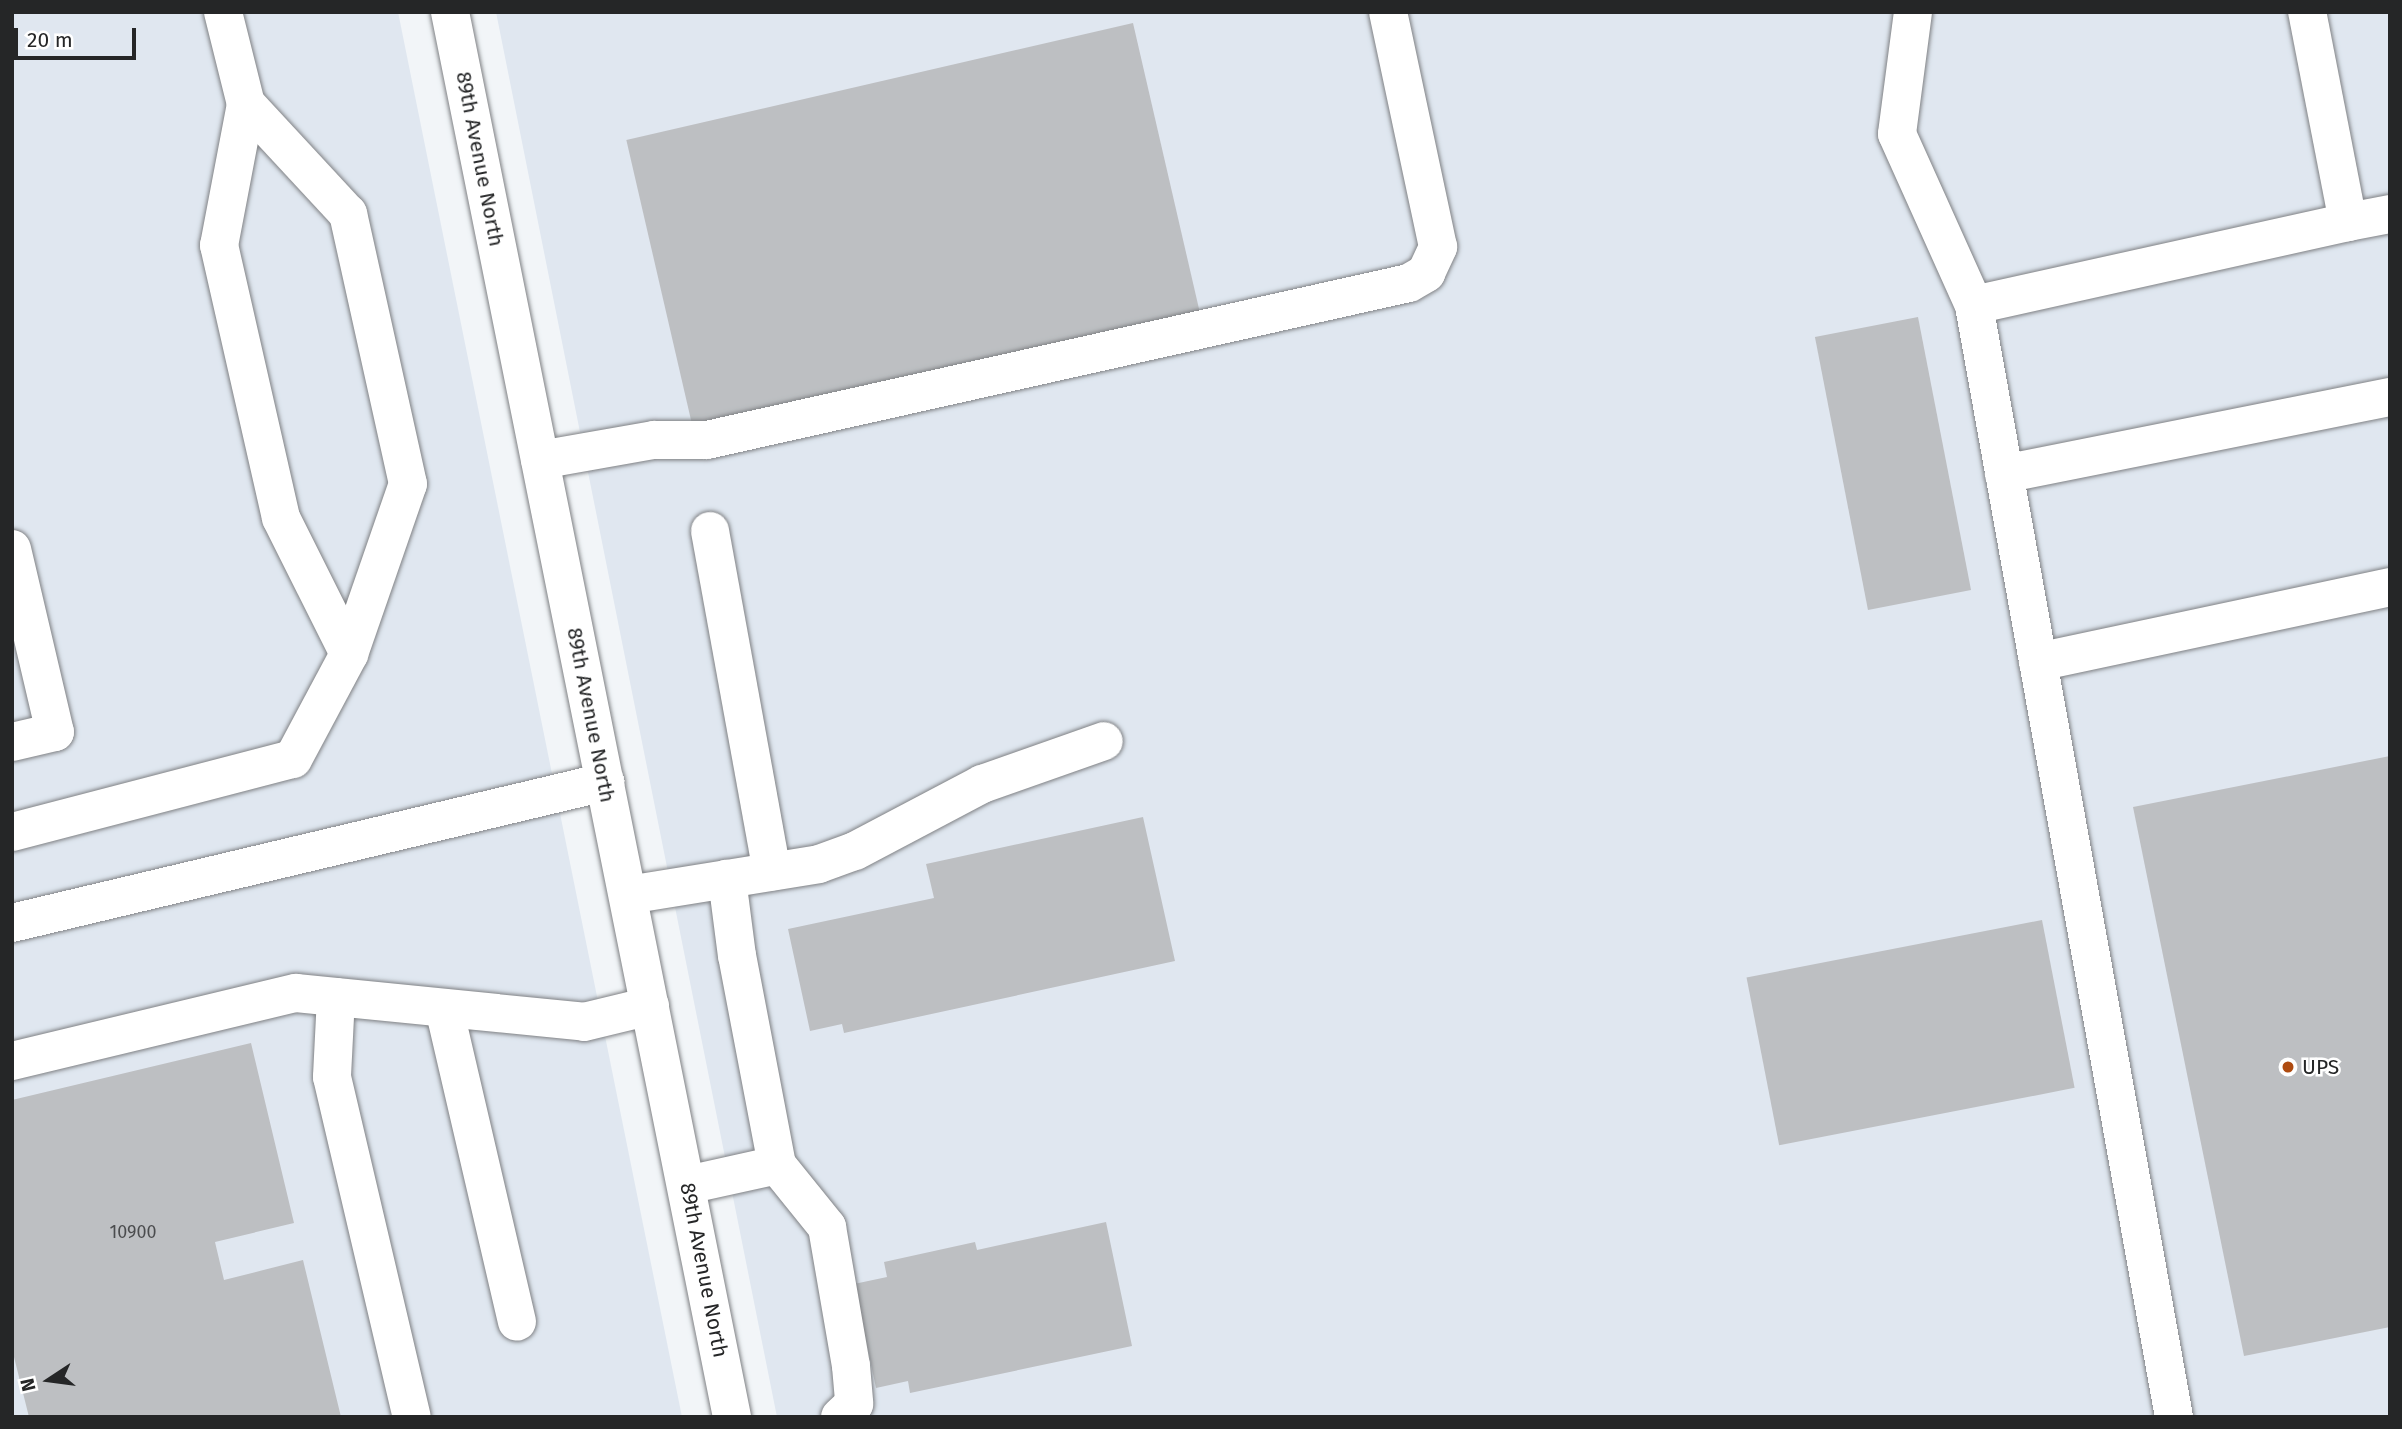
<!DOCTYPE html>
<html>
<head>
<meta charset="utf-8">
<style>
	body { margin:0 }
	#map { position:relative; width:2402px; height:1429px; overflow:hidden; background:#f2f5f8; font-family:"Fira Sans",sans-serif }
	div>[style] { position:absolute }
	.built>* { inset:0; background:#e0e7f0 }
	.building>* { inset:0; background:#bdbfc2; transform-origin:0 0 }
	.roads { filter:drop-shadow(0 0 2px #7f8184) drop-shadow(0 0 2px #7f8184) }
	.minor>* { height:38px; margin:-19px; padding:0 19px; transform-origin:19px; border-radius:19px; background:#fff }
	.dots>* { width:19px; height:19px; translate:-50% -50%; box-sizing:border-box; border:4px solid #fff; border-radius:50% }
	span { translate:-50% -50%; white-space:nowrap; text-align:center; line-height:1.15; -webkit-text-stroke:5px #fff; paint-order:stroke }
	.number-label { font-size:18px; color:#4b4c4e }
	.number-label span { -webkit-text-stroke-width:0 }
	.street-label { font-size:21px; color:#252627 }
	.poi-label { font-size:21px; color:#252627 }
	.left { translate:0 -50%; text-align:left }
	.frame { position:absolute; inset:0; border:14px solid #252627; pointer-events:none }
	.north { position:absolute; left:14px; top:1345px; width:70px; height:70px; -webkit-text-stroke:5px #fff; paint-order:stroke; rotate:257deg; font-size:19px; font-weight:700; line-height:28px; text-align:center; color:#252627 }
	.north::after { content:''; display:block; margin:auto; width:24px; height:32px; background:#252627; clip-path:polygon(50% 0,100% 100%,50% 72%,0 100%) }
	.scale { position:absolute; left:14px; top:28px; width:122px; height:32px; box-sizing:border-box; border:4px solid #252627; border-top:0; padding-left:9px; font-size:21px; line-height:24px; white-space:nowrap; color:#252627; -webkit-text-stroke:5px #fff; paint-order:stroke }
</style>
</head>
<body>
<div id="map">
	<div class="built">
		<div style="clip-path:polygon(12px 12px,398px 12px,682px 1417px,12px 1417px)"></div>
		<div style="clip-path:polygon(496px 12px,2390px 12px,2390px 1417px,777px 1417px)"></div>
	</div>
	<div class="building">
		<div style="left:1133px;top:23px;width:299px;height:520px;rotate:77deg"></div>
		<div style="left:1918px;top:317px;width:278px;height:105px;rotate:79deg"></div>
		<div style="clip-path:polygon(2390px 756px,2390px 1327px,2244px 1356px,2133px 807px)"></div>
		<div style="clip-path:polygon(1143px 817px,1175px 961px,844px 1033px,842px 1024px,810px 1031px,788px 929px,934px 898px,926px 864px)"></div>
		<div style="left:2042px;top:920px;width:171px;height:301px;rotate:79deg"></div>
		<div style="clip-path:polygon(251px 1043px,294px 1223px,215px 1242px,224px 1280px,303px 1260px,341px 1417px,29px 1417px,12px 1349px,12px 1100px)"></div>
		<div style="clip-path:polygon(1106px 1222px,1132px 1346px,910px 1393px,908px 1381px,876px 1388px,854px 1284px,887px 1277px,884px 1262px,975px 1242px,977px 1250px)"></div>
	</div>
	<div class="roads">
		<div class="minor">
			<div style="left:223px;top:12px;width:95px;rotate:76deg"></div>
			<div style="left:246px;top:104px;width:144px;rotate:100.8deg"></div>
			<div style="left:219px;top:245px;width:280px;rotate:77.2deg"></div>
			<div style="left:281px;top:518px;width:152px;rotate:63.4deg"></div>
			<div style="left:450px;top:12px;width:1433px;rotate:78.65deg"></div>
			<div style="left:1913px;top:12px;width:123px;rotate:97.5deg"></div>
			<div style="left:1897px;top:134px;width:188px;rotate:65.8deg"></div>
			<div style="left:2348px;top:222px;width:43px;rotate:-10.8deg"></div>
			<div style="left:540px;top:460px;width:116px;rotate:-10deg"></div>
			<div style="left:654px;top:440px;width:53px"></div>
			<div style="left:707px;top:440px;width:719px;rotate:-12.61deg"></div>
			<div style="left:1409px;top:283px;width:20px;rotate:-30deg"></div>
			<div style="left:1426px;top:273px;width:29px;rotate:-65deg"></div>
			<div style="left:1438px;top:247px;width:240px;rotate:-102deg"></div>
			<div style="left:2004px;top:474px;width:394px;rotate:-11.3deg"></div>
			<div style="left:710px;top:531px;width:346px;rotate:79.7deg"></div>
			<div style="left:12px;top:549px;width:188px;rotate:76.8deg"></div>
			<div style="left:55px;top:732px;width:44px;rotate:166.9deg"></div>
			<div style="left:2038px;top:662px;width:360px;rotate:-12deg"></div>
			<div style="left:12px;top:832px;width:290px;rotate:-14.6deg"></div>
			<div style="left:293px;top:759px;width:119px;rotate:-61.9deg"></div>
			<div style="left:349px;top:654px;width:180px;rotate:-70.9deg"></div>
			<div style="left:408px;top:484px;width:277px;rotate:-102.5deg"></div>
			<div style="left:348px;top:214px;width:150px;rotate:-132.8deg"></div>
			<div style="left:628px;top:895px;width:193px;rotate:-9.2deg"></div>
			<div style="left:819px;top:864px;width:38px;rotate:-20deg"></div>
			<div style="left:855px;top:851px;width:144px;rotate:-27.8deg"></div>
			<div style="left:982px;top:784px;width:129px;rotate:-19.4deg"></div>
			<div style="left:12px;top:923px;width:610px;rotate:-13.38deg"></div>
			<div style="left:336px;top:997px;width:80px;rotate:92.9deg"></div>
			<div style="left:332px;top:1077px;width:349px;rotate:76.8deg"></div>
			<div style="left:444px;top:1008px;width:322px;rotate:76.9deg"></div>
			<div style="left:12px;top:1061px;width:292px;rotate:-13.5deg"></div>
			<div style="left:296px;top:993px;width:289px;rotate:5.7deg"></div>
			<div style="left:584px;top:1022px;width:68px;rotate:-13.6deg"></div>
			<div style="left:777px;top:1165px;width:80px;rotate:51.1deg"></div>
			<div style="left:827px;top:1227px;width:141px;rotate:80.2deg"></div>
			<div style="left:851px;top:1366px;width:38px;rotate:85deg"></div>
			<div style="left:854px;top:1404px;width:19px;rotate:137deg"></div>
			<div style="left:687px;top:1185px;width:92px;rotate:-12.5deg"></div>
			<div style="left:777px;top:1165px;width:213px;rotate:-100.8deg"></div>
			<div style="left:737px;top:956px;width:78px;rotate:-97.4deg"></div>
			<div style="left:2174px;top:1417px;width:1130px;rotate:-100.2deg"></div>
			<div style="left:1974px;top:305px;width:383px;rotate:-12.5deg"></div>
			<div style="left:2348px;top:222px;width:214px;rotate:-101deg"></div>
		</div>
	</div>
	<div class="dots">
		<div style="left:2288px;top:1067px;background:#ae4b10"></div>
	</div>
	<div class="number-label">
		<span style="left:133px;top:1232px">10900</span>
	</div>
	<div class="street-label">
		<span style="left:480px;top:159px;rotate:79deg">89th Avenue North</span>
		<span style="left:591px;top:715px;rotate:79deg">89th Avenue North</span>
		<span style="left:704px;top:1270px;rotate:79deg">89th Avenue North</span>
	</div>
	<div class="poi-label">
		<span class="left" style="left:2302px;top:1067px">UPS</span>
	</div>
	<div class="frame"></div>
	<div class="north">N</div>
	<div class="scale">20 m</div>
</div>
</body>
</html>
